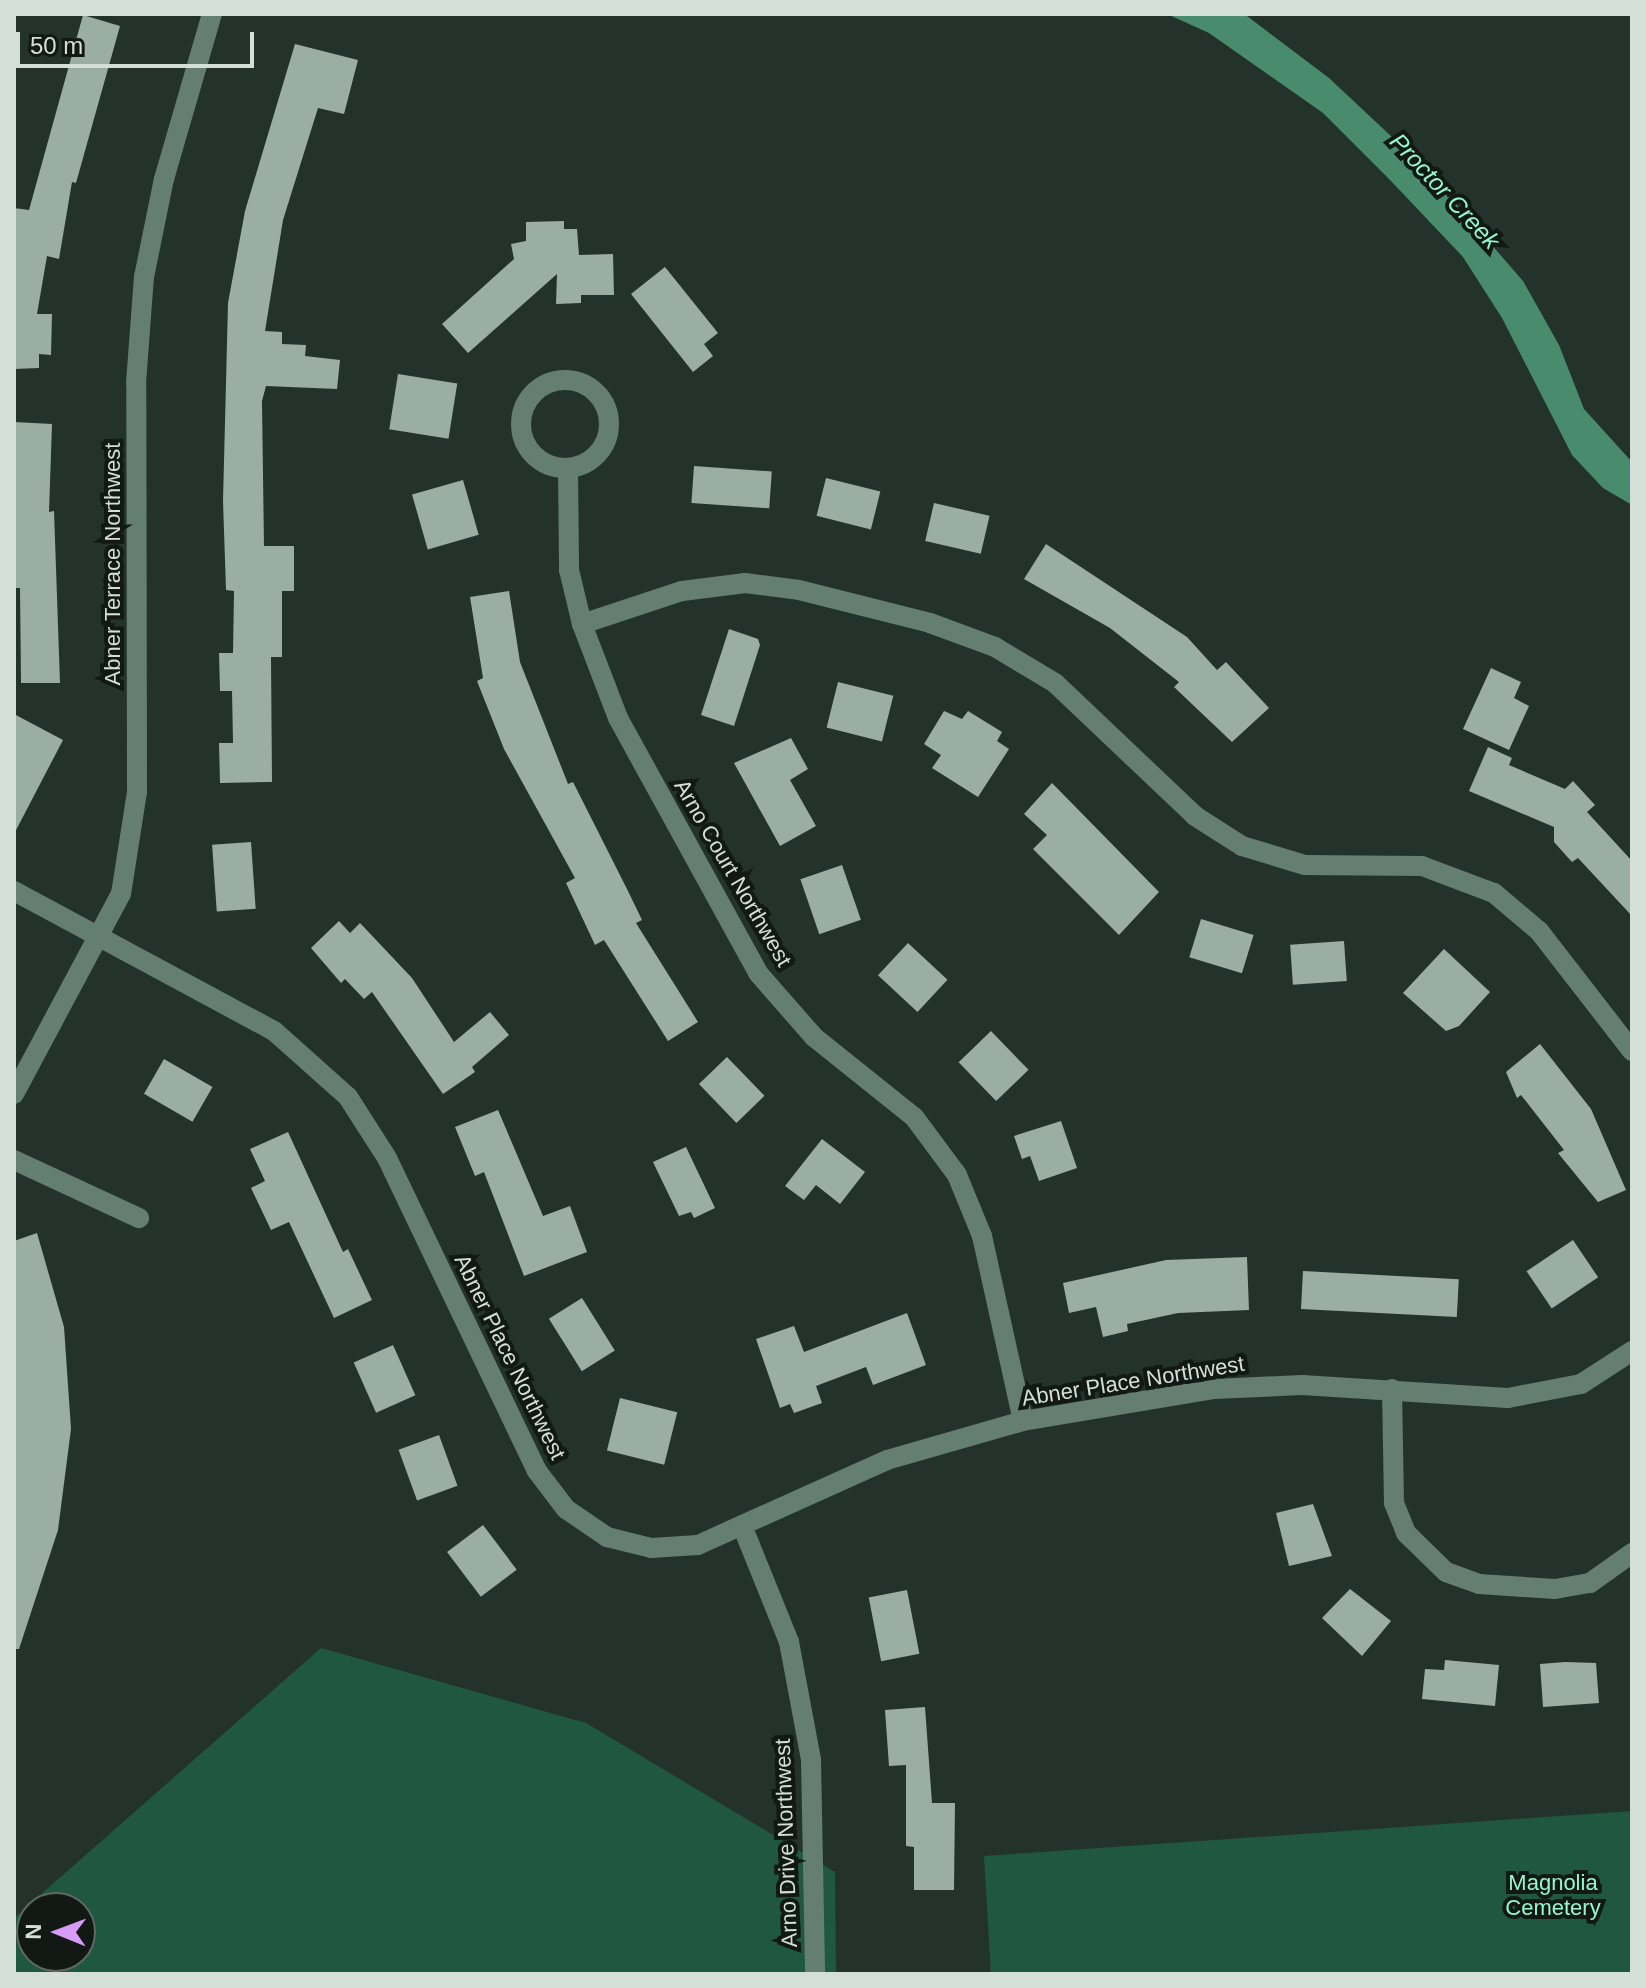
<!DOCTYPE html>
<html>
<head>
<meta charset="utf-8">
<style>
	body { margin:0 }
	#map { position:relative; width:1646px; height:1988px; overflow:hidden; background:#23332b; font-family:Arial,sans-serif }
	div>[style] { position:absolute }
	.green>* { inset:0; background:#205740 }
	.water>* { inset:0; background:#488b6d }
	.building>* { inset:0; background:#9baea4; transform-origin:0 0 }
	.minor>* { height:20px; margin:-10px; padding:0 10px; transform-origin:10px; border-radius:10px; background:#647f71 }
	.minor>.ring { margin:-10px; padding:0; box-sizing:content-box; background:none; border:20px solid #647f71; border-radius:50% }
	span { translate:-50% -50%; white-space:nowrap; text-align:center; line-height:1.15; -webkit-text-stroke:8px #121915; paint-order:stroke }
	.street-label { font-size:22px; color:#d5dfd9 }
	.park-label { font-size:22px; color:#95f7ca }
	.water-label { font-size:24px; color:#95f8cb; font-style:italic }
	.frame { position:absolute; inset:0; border:16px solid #d5dfd9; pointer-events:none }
	.north { position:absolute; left:16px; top:1892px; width:80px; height:80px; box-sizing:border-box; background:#121915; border:2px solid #606863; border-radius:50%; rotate:271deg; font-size:22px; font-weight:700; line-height:32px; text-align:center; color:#d5dfd9 }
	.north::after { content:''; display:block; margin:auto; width:28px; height:36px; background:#d89bf8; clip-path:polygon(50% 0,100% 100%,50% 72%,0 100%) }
	.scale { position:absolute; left:16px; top:32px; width:238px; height:36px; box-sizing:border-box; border:4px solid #d5dfd9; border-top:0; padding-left:10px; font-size:24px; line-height:28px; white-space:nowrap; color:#d5dfd9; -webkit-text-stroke:6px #121915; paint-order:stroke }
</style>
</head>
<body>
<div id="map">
	<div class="green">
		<div style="clip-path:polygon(evenodd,321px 1648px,586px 1723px,835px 1872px,836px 1974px,14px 1974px,14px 1918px,321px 1648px,32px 1908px,80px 1908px,80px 1956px,32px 1956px,32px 1908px)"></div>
		<div style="clip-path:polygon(1632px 1811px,1632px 1974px,991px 1974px,984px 1856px)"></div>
	</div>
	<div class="water">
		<div style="clip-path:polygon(1167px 14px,1247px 16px,1329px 78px,1424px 167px,1523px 281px,1559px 345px,1584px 409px,1632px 462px,1632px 505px,1603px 488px,1572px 455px,1502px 318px,1463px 257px,1391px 181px,1323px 113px,1209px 33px)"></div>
	</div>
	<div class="building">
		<div style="clip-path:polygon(83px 15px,120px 26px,76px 183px,72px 182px,59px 259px,47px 256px,37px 314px,52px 314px,51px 355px,39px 354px,39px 368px,14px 369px,14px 208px,29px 210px)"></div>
		<div style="clip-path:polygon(295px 44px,358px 60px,344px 114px,318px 108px,283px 220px,265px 331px,282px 332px,282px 344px,306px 345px,305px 356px,340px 360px,337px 389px,266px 386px,262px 401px,264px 546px,294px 546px,294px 591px,282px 591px,282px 657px,271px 657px,272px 782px,220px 783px,219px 743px,233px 743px,232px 691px,220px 691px,219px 653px,233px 653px,234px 591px,226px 590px,223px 501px,228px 303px,245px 211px)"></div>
		<div style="clip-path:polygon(564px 221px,564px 229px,577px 229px,579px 255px,613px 254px,614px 295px,581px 295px,581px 303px,556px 304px,557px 274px,468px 353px,442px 324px,514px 259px,511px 244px,526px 241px,526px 222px)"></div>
		<div style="clip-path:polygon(665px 267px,718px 333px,704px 344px,713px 356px,693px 372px,631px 294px)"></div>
		<div style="left:398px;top:374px;width:60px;height:56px;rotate:9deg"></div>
		<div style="clip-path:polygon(14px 422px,52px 424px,49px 512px,54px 511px,60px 683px,21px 683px,20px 588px,14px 588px)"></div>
		<div style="left:694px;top:466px;width:78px;height:37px;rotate:4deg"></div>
		<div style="left:826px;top:478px;width:56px;height:39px;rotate:14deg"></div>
		<div style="left:463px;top:480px;width:57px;height:53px;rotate:74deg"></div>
		<div style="left:934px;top:503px;width:57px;height:39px;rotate:13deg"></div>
		<div style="clip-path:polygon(1046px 544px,1187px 637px,1217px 670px,1226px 662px,1269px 708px,1232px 742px,1174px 687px,1179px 682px,1110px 628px,1024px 579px)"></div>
		<div style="clip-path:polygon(509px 591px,520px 662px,568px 784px,573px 782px,628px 891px,642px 920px,636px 923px,698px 1022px,668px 1041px,604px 940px,595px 945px,566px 883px,575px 878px,504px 749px,477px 681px,483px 678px,470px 597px)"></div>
		<div style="clip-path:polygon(729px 629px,758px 639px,760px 645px,734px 726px,701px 715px)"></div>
		<div style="clip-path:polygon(1491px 668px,1521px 682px,1514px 698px,1529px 706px,1509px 750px,1463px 729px)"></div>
		<div style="left:838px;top:682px;width:57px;height:47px;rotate:14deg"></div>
		<div style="clip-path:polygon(944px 711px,962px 719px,968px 711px,1002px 732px,997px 741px,1009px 749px,978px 797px,932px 768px,941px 755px,924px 744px)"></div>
		<div style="clip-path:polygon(14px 714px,63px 740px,14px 834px)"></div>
		<div style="clip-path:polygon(791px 738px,808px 769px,790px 780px,816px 826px,780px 846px,734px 763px)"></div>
		<div style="clip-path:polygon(1488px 747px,1512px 758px,1509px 765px,1565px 789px,1573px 781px,1595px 805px,1587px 812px,1632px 861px,1632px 916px,1578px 858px,1572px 862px,1554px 842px,1554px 827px,1469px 791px)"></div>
		<div style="clip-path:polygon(1052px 783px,1159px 892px,1119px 935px,1033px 849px,1047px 835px,1024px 814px)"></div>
		<div style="left:251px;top:842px;width:67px;height:39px;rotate:86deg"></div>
		<div style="left:842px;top:865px;width:58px;height:44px;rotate:71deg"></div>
		<div style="left:1201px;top:919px;width:55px;height:40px;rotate:17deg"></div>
		<div style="clip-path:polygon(339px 921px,350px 933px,360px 923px,412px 978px,454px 1042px,490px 1012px,509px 1035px,472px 1067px,475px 1072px,443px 1094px,372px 992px,364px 999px,345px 979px,341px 983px,311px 948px)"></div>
		<div style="left:1344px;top:941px;width:40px;height:54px;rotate:86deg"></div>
		<div style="left:908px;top:943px;width:54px;height:44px;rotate:43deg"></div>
		<div style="clip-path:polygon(1444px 949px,1490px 992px,1459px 1026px,1446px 1031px,1403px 993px)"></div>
		<div style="left:991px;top:1031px;width:54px;height:45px;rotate:46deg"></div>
		<div style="clip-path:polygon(1540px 1044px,1591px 1109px,1626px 1190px,1598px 1202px,1558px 1153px,1564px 1150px,1521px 1095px,1517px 1098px,1506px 1072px)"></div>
		<div style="left:727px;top:1057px;width:54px;height:39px;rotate:46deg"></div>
		<div style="left:164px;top:1059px;width:56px;height:40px;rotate:30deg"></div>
		<div style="clip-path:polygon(498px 1110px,543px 1216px,570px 1206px,587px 1252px,524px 1276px,484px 1172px,475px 1176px,455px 1127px)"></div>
		<div style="clip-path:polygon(1061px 1121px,1077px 1168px,1039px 1181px,1030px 1156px,1022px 1159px,1014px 1136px)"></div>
		<div style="clip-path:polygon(288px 1132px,343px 1252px,348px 1249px,372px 1300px,334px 1318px,289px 1222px,271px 1230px,251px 1188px,265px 1181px,250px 1149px)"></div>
		<div style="clip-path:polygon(822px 1139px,865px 1172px,840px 1204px,816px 1185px,804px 1200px,785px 1186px)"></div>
		<div style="clip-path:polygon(686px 1147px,715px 1208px,694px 1218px,691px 1212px,679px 1216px,653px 1162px)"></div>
		<div style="clip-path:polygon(37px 1233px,64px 1327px,71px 1429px,58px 1530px,19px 1649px,14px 1649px,14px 1241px)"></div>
		<div style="left:1573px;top:1240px;width:45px;height:56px;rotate:56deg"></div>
		<div style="clip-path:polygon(1247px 1257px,1249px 1310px,1178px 1313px,1127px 1324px,1128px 1331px,1103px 1337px,1096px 1307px,1069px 1313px,1063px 1283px,1166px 1260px)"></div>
		<div style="left:1303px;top:1271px;width:156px;height:38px;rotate:3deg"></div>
		<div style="left:582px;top:1298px;width:62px;height:39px;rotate:58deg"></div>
		<div style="clip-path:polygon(907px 1313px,926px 1365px,873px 1385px,866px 1367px,816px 1386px,822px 1403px,794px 1413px,790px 1404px,780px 1408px,756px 1339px,794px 1326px,804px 1352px)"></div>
		<div style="left:393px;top:1345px;width:55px;height:43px;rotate:66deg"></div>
		<div style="left:620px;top:1398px;width:59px;height:54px;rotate:14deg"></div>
		<div style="left:439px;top:1435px;width:54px;height:43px;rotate:70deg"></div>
		<div style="clip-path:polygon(1313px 1504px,1332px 1556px,1289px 1566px,1276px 1513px)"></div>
		<div style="left:483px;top:1525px;width:56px;height:45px;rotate:53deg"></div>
		<div style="clip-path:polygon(1350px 1589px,1391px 1621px,1362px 1656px,1322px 1618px)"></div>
		<div style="left:907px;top:1590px;width:65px;height:39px;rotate:79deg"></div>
		<div style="clip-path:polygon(1445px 1660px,1499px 1665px,1495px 1706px,1422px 1699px,1425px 1669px,1444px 1670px)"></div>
		<div style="clip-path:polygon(1565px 1662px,1596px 1663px,1599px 1703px,1543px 1707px,1540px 1664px)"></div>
		<div style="clip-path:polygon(925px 1707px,932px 1803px,955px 1803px,954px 1890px,914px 1890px,914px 1847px,906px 1846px,906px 1765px,889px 1766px,885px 1710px)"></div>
	</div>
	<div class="minor">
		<div class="ring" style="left:521px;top:380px;width:68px;height:68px"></div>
		<div style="left:568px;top:469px;width:101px;rotate:89.4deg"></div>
		<div style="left:569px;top:570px;width:56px;rotate:76.5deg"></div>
		<div style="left:582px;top:624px;width:101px;rotate:69deg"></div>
		<div style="left:618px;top:718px;width:291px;rotate:61.2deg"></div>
		<div style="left:758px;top:973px;width:85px;rotate:48.8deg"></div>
		<div style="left:814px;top:1037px;width:128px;rotate:38.7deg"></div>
		<div style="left:914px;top:1117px;width:72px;rotate:53.4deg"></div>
		<div style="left:957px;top:1175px;width:66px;rotate:67.7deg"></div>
		<div style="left:982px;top:1236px;width:189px;rotate:77.5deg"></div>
		<div style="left:582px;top:624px;width:105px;rotate:-18.3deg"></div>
		<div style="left:682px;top:591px;width:64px;rotate:-7.2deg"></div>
		<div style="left:745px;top:583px;width:54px;rotate:7.4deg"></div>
		<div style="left:799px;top:590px;width:135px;rotate:14.1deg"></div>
		<div style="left:930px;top:623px;width:69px;rotate:20.3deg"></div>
		<div style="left:995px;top:647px;width:70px;rotate:31deg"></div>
		<div style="left:1055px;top:683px;width:193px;rotate:43.5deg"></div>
		<div style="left:1195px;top:816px;width:56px;rotate:32.6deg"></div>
		<div style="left:1242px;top:846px;width:66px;rotate:16.8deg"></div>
		<div style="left:1305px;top:865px;width:117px;rotate:0.5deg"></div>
		<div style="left:1422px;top:866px;width:77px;rotate:20.6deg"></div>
		<div style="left:1494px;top:893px;width:59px;rotate:40.2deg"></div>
		<div style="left:1539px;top:931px;width:152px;rotate:52.2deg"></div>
		<div style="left:14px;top:891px;width:295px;rotate:28.3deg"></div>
		<div style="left:274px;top:1031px;width:99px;rotate:41.7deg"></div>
		<div style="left:348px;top:1097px;width:72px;rotate:57.4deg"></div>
		<div style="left:387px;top:1158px;width:347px;rotate:64.4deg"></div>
		<div style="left:537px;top:1471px;width:48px;rotate:52.7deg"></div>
		<div style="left:566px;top:1509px;width:50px;rotate:34.3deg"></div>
		<div style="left:607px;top:1537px;width:45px;rotate:14deg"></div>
		<div style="left:651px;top:1548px;width:47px;rotate:-3.7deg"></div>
		<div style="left:698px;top:1545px;width:207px;rotate:-24.2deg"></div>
		<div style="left:887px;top:1460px;width:141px;rotate:-16deg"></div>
		<div style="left:1023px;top:1421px;width:194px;rotate:-9.5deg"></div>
		<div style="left:1214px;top:1389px;width:88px;rotate:-2.6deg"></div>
		<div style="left:1302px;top:1385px;width:206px;rotate:3.6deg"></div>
		<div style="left:1508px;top:1398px;width:74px;rotate:-10.9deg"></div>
		<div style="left:1581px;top:1384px;width:61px;rotate:-32.9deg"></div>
		<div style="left:14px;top:1094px;width:227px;rotate:-61.9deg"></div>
		<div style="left:121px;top:894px;width:103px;rotate:-81.1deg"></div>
		<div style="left:137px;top:792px;width:409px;rotate:-90.1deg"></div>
		<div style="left:136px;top:383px;width:106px;rotate:-85.7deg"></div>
		<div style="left:144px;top:277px;width:100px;rotate:-78.5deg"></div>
		<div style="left:164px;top:179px;width:172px;rotate:-73.8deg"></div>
		<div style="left:14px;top:1160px;width:138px;rotate:24.9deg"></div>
		<div style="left:1392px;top:1389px;width:114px;rotate:89deg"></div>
		<div style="left:1394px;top:1503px;width:32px;rotate:68deg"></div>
		<div style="left:1406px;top:1533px;width:56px;rotate:44.3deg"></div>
		<div style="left:1446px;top:1572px;width:35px;rotate:20deg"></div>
		<div style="left:1479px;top:1584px;width:76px;rotate:3.8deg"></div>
		<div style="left:1555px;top:1589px;width:36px;rotate:-10deg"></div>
		<div style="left:1590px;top:1583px;width:52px;rotate:-35.5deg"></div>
		<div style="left:743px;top:1528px;width:123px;rotate:68deg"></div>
		<div style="left:789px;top:1642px;width:120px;rotate:79.4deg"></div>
		<div style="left:811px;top:1760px;width:214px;rotate:88.9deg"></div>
	</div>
	<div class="street-label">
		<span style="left:113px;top:564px;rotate:-90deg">Abner Terrace Northwest</span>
		<span style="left:733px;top:873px;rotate:60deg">Arno Court Northwest</span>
		<span style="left:510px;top:1357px;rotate:64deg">Abner Place Northwest</span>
		<span style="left:1133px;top:1381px;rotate:-9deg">Abner Place Northwest</span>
		<span style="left:786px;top:1843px;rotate:-92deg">Arno Drive Northwest</span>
	</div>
	<div class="park-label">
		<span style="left:1553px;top:1895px">Magnolia<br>Cemetery</span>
	</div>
	<div class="water-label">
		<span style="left:1445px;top:191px;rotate:47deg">Proctor Creek</span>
	</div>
	<div class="frame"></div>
	<div class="north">N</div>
	<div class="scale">50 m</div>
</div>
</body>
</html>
